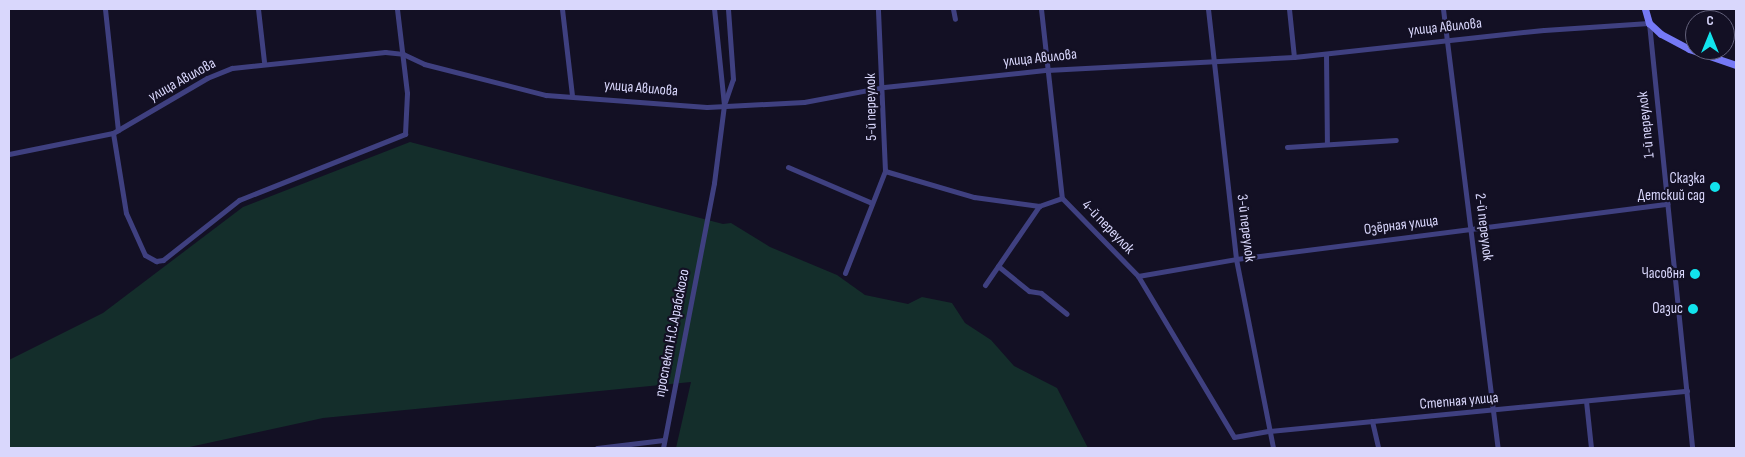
<!DOCTYPE html>
<html>
<head>
<meta charset="utf-8">
<style>
	body { margin:0 }
	#map { position:relative; width:1745px; height:457px; overflow:hidden; background:#131024; font-family:"Sofia Sans Condensed",sans-serif }
	div>[style] { position:absolute }
	.green>* { inset:0; background:#142e2b }
	.minor>* { height:5px; margin:-2.5px; padding:0 2.5px; transform-origin:2.5px; border-radius:2.5px; background:#3f4080 }
	.secondary>* { height:7px; margin:-3.5px; padding:0 3.5px; transform-origin:3.5px; border-radius:3.5px; background:#7579f5 }
	.dots>* { width:14px; height:14px; translate:-50% -50%; box-sizing:border-box; border:2px solid #131024; border-radius:50% }
	span { translate:-50% -50%; white-space:nowrap; text-align:center; line-height:1.15; -webkit-text-stroke:4.5px #131024; paint-order:stroke }
	.street-label { font-size:15px; color:#d9d7fc }
	.poi-label { font-size:15px; color:#d9d7fc }
	.right { translate:-100% -50%; text-align:right }
	.frame { position:absolute; inset:0; border:10px solid #d9d7fc; pointer-events:none }
	.north { position:absolute; left:1685px; top:10px; width:50px; height:50px; box-sizing:border-box; background:#131024; border:1px solid #62607a; border-radius:50%; rotate:0deg; font-size:14px; font-weight:700; line-height:20px; text-align:center; color:#d9d7fc }
	.north::after { content:''; display:block; margin:auto; width:18px; height:22px; background:#12e3ed; clip-path:polygon(50% 0,100% 100%,50% 72%,0 100%) }
</style>
</head>
<body>
<div id="map">
	<div class="green">
		<div style="clip-path:polygon(410px 142px,723px 224px,731px 223px,770px 247px,837px 275px,865px 295px,908px 304px,922px 297px,952px 303px,965px 323px,991px 340px,1014px 366px,1057px 388px,1088px 448px,676px 448px,691px 382px,323px 418px,185px 448px,9px 448px,9px 360px,103px 313px,243px 207px)"></div>
	</div>
	<div class="minor">
		<div style="left:105px;top:9px;width:122px;rotate:83.9deg"></div>
		<div style="left:258px;top:9px;width:53px;rotate:83.5deg"></div>
		<div style="left:562px;top:9px;width:87px;rotate:83.4deg"></div>
		<div style="left:953px;top:9px;width:10px;rotate:79deg"></div>
		<div style="left:1041px;top:9px;width:190px;rotate:83.7deg"></div>
		<div style="left:1062px;top:198px;width:109px;rotate:45.7deg"></div>
		<div style="left:1138px;top:276px;width:187px;rotate:59.2deg"></div>
		<div style="left:1234px;top:437px;width:36px;rotate:-10deg"></div>
		<div style="left:1269px;top:431px;width:420px;rotate:-5.5deg"></div>
		<div style="left:1208px;top:9px;width:252px;rotate:83.6deg"></div>
		<div style="left:1236px;top:259px;width:193px;rotate:78.9deg"></div>
		<div style="left:1289px;top:9px;width:48px;rotate:84.1deg"></div>
		<div style="left:1443px;top:9px;width:442px;rotate:82.9deg"></div>
		<div style="left:1326px;top:54px;width:90px;rotate:89.4deg"></div>
		<div style="left:725px;top:102px;width:24px;rotate:-71deg"></div>
		<div style="left:733px;top:79px;width:70px;rotate:-94.1deg"></div>
		<div style="left:113px;top:133px;width:81px;rotate:80.8deg"></div>
		<div style="left:126px;top:213px;width:46px;rotate:65.7deg"></div>
		<div style="left:145px;top:255px;width:13px;rotate:29deg"></div>
		<div style="left:156px;top:261px;width:7px;rotate:-8deg"></div>
		<div style="left:163px;top:260px;width:97px;rotate:-38.3deg"></div>
		<div style="left:239px;top:200px;width:179px;rotate:-21.7deg"></div>
		<div style="left:405px;top:134px;width:41px;rotate:-87.2deg"></div>
		<div style="left:407px;top:93px;width:85px;rotate:-96.8deg"></div>
		<div style="left:1287px;top:147px;width:109px;rotate:-3.7deg"></div>
		<div style="left:9px;top:154px;width:106px;rotate:-11.4deg"></div>
		<div style="left:113px;top:133px;width:109px;rotate:-30.3deg"></div>
		<div style="left:207px;top:78px;width:27px;rotate:-22deg"></div>
		<div style="left:232px;top:68px;width:154px;rotate:-6deg"></div>
		<div style="left:385px;top:52px;width:18px;rotate:6deg"></div>
		<div style="left:403px;top:54px;width:23px;rotate:25deg"></div>
		<div style="left:424px;top:64px;width:126px;rotate:14.3deg"></div>
		<div style="left:546px;top:95px;width:161px;rotate:4.3deg"></div>
		<div style="left:707px;top:107px;width:97px;rotate:-3deg"></div>
		<div style="left:804px;top:102px;width:81px;rotate:-10.6deg"></div>
		<div style="left:884px;top:87px;width:164px;rotate:-6deg"></div>
		<div style="left:1047px;top:70px;width:247px;rotate:-3deg"></div>
		<div style="left:1294px;top:57px;width:251px;rotate:-6.2deg"></div>
		<div style="left:1544px;top:30px;width:105px;rotate:-3.8deg"></div>
		<div style="left:1649px;top:23px;width:427px;rotate:84.2deg"></div>
		<div style="left:788px;top:167px;width:91px;rotate:23.2deg"></div>
		<div style="left:885px;top:171px;width:93px;rotate:16.3deg"></div>
		<div style="left:974px;top:197px;width:66px;rotate:7.9deg"></div>
		<div style="left:998px;top:266px;width:40px;rotate:39deg"></div>
		<div style="left:1029px;top:291px;width:12px;rotate:9deg"></div>
		<div style="left:1041px;top:293px;width:33px;rotate:39deg"></div>
		<div style="left:845px;top:273px;width:110px;rotate:-68.6deg"></div>
		<div style="left:885px;top:171px;width:162px;rotate:-92.5deg"></div>
		<div style="left:1138px;top:276px;width:99px;rotate:-9.8deg"></div>
		<div style="left:1236px;top:259px;width:435px;rotate:-7.3deg"></div>
		<div style="left:985px;top:285px;width:96px;rotate:-55.6deg"></div>
		<div style="left:1039px;top:206px;width:24px;rotate:-19deg"></div>
		<div style="left:1586px;top:401px;width:47px;rotate:83.9deg"></div>
		<div style="left:1372px;top:421px;width:28px;rotate:77deg"></div>
		<div style="left:597px;top:448px;width:67px;rotate:-6.8deg"></div>
		<div style="left:663px;top:448px;width:270px;rotate:-79.1deg"></div>
		<div style="left:714px;top:183px;width:79px;rotate:-82.7deg"></div>
		<div style="left:724px;top:105px;width:97px;rotate:-95.9deg"></div>
	</div>
	<div class="secondary">
		<div style="left:1645px;top:9px;width:15px;rotate:74deg"></div>
		<div style="left:1649px;top:23px;width:16px;rotate:43deg"></div>
		<div style="left:1661px;top:34px;width:32px;rotate:28deg"></div>
		<div style="left:1689px;top:49px;width:50px;rotate:18.8deg"></div>
	</div>
	<div class="dots">
		<div style="left:1715px;top:187px;background:#12e3ed"></div>
		<div style="left:1695px;top:274px;background:#12e3ed"></div>
		<div style="left:1693px;top:309px;background:#12e3ed"></div>
	</div>
	<div class="street-label">
		<span style="left:1445px;top:27px;rotate:-6deg">улица Авилова</span>
		<span style="left:1040px;top:58px;rotate:-6deg">улица Авилова</span>
		<span style="left:182px;top:80px;rotate:-29deg">улица Авилова</span>
		<span style="left:641px;top:88px;rotate:5deg">улица Авилова</span>
		<span style="left:871px;top:107px;rotate:-91deg">5-й переулок</span>
		<span style="left:1646px;top:125px;rotate:-96deg">1-й переулок</span>
		<span style="left:1401px;top:225px;rotate:-7deg">Озёрная улица</span>
		<span style="left:1108px;top:227px;rotate:46deg">4-й переулок</span>
		<span style="left:1484px;top:227px;rotate:83deg">2-й переулок</span>
		<span style="left:1246px;top:228px;rotate:83deg">3-й переулок</span>
		<span style="left:672px;top:333px;rotate:-79deg">проспект Н.С.Арабского</span>
		<span style="left:1459px;top:401px;rotate:-5deg">Степная улица</span>
	</div>
	<div class="poi-label">
		<span class="right" style="left:1705px;top:187px">Сказка<br>Детский сад</span>
		<span class="right" style="left:1685px;top:274px">Часовня</span>
		<span class="right" style="left:1683px;top:309px">Оазис</span>
	</div>
	<div class="frame"></div>
	<div class="north">С</div>
</div>
</body>
</html>
